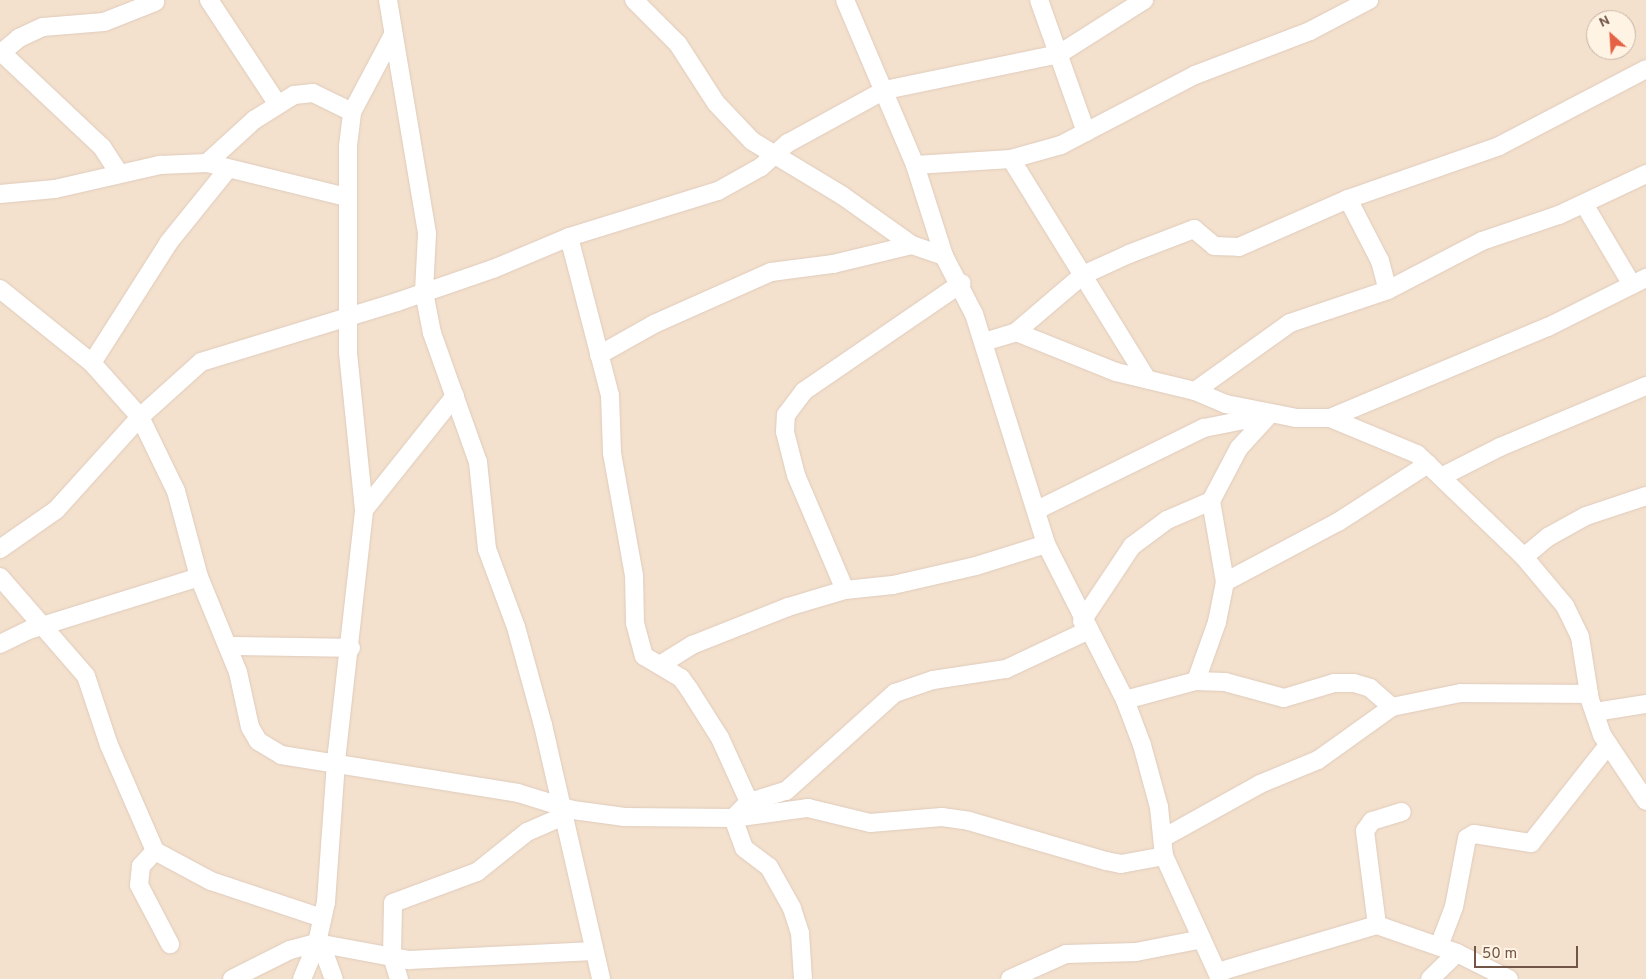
<!DOCTYPE html>
<html>
<head>
<meta charset="utf-8">
<style>
	body { margin:0 }
	#map { position:relative; width:1646px; height:979px; overflow:hidden; background:#fbefdf; font-family:Overpass,sans-serif }
	div>[style] { position:absolute }
	.residential>* { inset:0; background:#f3e0cd }
	.roads { filter:drop-shadow(0 0 1px #dfcbbb) drop-shadow(0 0 1px #dfcbbb) }
	.minor>* { height:18px; margin:-9px; padding:0 9px; transform-origin:9px; border-radius:9px; background:#fff }
	span { translate:-50% -50%; white-space:nowrap; text-align:center; line-height:1.15; -webkit-text-stroke:4px #fff3e4; paint-order:stroke }
	.north { position:absolute; left:1586px; top:10px; width:50px; height:50px; box-sizing:border-box; background:#fff3e4; border:1px solid #c6b4a5; border-radius:50%; rotate:334deg; font-size:14px; font-weight:700; line-height:20px; text-align:center; color:#715547 }
	.north::after { content:''; display:block; margin:auto; width:18px; height:22px; background:#e56245; clip-path:polygon(50% 0,100% 100%,50% 72%,0 100%) }
	.scale { position:absolute; left:1474px; top:946px; width:104px; height:22px; box-sizing:border-box; border:2px solid #715547; border-top:0; padding-left:6px; font-size:15px; line-height:18px; white-space:nowrap; color:#715547; -webkit-text-stroke:4px #fff3e4; paint-order:stroke }
</style>
</head>
<body>
<div id="map">
	<div class="residential">
		<div style="clip-path:polygon(evenodd,0 0,1646px 0,1646px 979px,0 979px,0 0,1596px 20px,1626px 20px,1626px 50px,1596px 50px,1596px 20px)"></div>
	</div>
	<div class="roads">
		<div class="minor">
			<div style="left:209px;top:0;width:123px;rotate:56.6deg"></div>
			<div style="left:388px;top:0;width:237px;rotate:80.5deg"></div>
			<div style="left:427px;top:234px;width:58px;rotate:93deg"></div>
			<div style="left:424px;top:292px;width:42px;rotate:79deg"></div>
			<div style="left:432px;top:333px;width:137px;rotate:70.4deg"></div>
			<div style="left:478px;top:462px;width:87px;rotate:84.1deg"></div>
			<div style="left:487px;top:549px;width:83px;rotate:69.6deg"></div>
			<div style="left:516px;top:627px;width:102px;rotate:74.6deg"></div>
			<div style="left:543px;top:725px;width:261px;rotate:77.1deg"></div>
			<div style="left:634px;top:0;width:62px;rotate:45deg"></div>
			<div style="left:678px;top:44px;width:70px;rotate:57.2deg"></div>
			<div style="left:716px;top:103px;width:52px;rotate:46.5deg"></div>
			<div style="left:752px;top:141px;width:106px;rotate:31.1deg"></div>
			<div style="left:843px;top:196px;width:85px;rotate:35.4deg"></div>
			<div style="left:912px;top:245px;width:34px;rotate:19deg"></div>
			<div style="left:845px;top:0;width:179px;rotate:67deg"></div>
			<div style="left:915px;top:165px;width:96px;rotate:72.3deg"></div>
			<div style="left:944px;top:256px;width:65px;rotate:62.7deg"></div>
			<div style="left:974px;top:314px;width:241px;rotate:72.6deg"></div>
			<div style="left:1046px;top:544px;width:175px;rotate:63.1deg"></div>
			<div style="left:1125px;top:700px;width:48px;rotate:69.3deg"></div>
			<div style="left:1142px;top:745px;width:64px;rotate:74.7deg"></div>
			<div style="left:1159px;top:807px;width:49px;rotate:84.2deg"></div>
			<div style="left:1164px;top:856px;width:135px;rotate:65.5deg"></div>
			<div style="left:1039px;top:0;width:140px;rotate:70.4deg"></div>
			<div style="left:0;top:51px;width:140px;rotate:43.3deg"></div>
			<div style="left:102px;top:147px;width:31px;rotate:57deg"></div>
			<div style="left:0;top:54px;width:25px;rotate:-40deg"></div>
			<div style="left:19px;top:38px;width:26px;rotate:-25deg"></div>
			<div style="left:43px;top:27px;width:61px;rotate:-4.7deg"></div>
			<div style="left:104px;top:22px;width:55px;rotate:-21.4deg"></div>
			<div style="left:1011px;top:159px;width:259px;rotate:58.3deg"></div>
			<div style="left:207px;top:163px;width:64px;rotate:-42.5deg"></div>
			<div style="left:254px;top:120px;width:47px;rotate:-32deg"></div>
			<div style="left:294px;top:95px;width:19px;rotate:-6deg"></div>
			<div style="left:313px;top:93px;width:43px;rotate:26deg"></div>
			<div style="left:915px;top:165px;width:96px;rotate:-3.6deg"></div>
			<div style="left:1011px;top:159px;width:52px;rotate:-15.6deg"></div>
			<div style="left:1061px;top:145px;width:151px;rotate:-27.6deg"></div>
			<div style="left:1195px;top:75px;width:123px;rotate:-20.9deg"></div>
			<div style="left:1310px;top:31px;width:67px;rotate:-27.7deg"></div>
			<div style="left:0;top:194px;width:55px;rotate:-5.2deg"></div>
			<div style="left:55px;top:189px;width:108px;rotate:-12.9deg"></div>
			<div style="left:160px;top:165px;width:47px;rotate:-2.4deg"></div>
			<div style="left:207px;top:163px;width:143px;rotate:13.7deg"></div>
			<div style="left:1348px;top:199px;width:70px;rotate:62.7deg"></div>
			<div style="left:1380px;top:261px;width:30px;rotate:75deg"></div>
			<div style="left:1584px;top:204px;width:94px;rotate:59.3deg"></div>
			<div style="left:569px;top:237px;width:163px;rotate:75.5deg"></div>
			<div style="left:610px;top:395px;width:58px;rotate:88deg"></div>
			<div style="left:612px;top:453px;width:124px;rotate:79.8deg"></div>
			<div style="left:634px;top:575px;width:48px;rotate:88.8deg"></div>
			<div style="left:635px;top:623px;width:34px;rotate:75deg"></div>
			<div style="left:644px;top:656px;width:43px;rotate:30.7deg"></div>
			<div style="left:681px;top:678px;width:14px;rotate:54deg"></div>
			<div style="left:689px;top:689px;width:58px;rotate:57.7deg"></div>
			<div style="left:720px;top:738px;width:70px;rotate:65.6deg"></div>
			<div style="left:0;top:289px;width:118px;rotate:38.8deg"></div>
			<div style="left:92px;top:363px;width:72px;rotate:48.4deg"></div>
			<div style="left:140px;top:417px;width:82px;rotate:64.1deg"></div>
			<div style="left:176px;top:491px;width:89px;rotate:75deg"></div>
			<div style="left:199px;top:577px;width:103px;rotate:67.7deg"></div>
			<div style="left:238px;top:672px;width:56px;rotate:77.7deg"></div>
			<div style="left:250px;top:727px;width:16px;rotate:60deg"></div>
			<div style="left:258px;top:741px;width:27px;rotate:31deg"></div>
			<div style="left:281px;top:755px;width:240px;rotate:9.1deg"></div>
			<div style="left:518px;top:793px;width:58px;rotate:17.2deg"></div>
			<div style="left:573px;top:810px;width:52px;rotate:7.7deg"></div>
			<div style="left:625px;top:817px;width:108px;rotate:0.5deg"></div>
			<div style="left:733px;top:818px;width:76px;rotate:-7.6deg"></div>
			<div style="left:808px;top:808px;width:64px;rotate:13.6deg"></div>
			<div style="left:870px;top:823px;width:72px;rotate:-4.8deg"></div>
			<div style="left:942px;top:817px;width:27px;rotate:8deg"></div>
			<div style="left:969px;top:821px;width:143px;rotate:16.3deg"></div>
			<div style="left:1106px;top:861px;width:15px;rotate:11deg"></div>
			<div style="left:1121px;top:864px;width:44px;rotate:-10.5deg"></div>
			<div style="left:1016px;top:332px;width:108px;rotate:21.8deg"></div>
			<div style="left:1116px;top:372px;width:81px;rotate:13.5deg"></div>
			<div style="left:1195px;top:391px;width:34px;rotate:23deg"></div>
			<div style="left:1226px;top:404px;width:71px;rotate:11.3deg"></div>
			<div style="left:1296px;top:418px;width:34px"></div>
			<div style="left:1330px;top:418px;width:94px;rotate:22.5deg"></div>
			<div style="left:1417px;top:454px;width:149px;rotate:43.9deg"></div>
			<div style="left:1524px;top:557px;width:64px;rotate:50.1deg"></div>
			<div style="left:1565px;top:606px;width:34px;rotate:64deg"></div>
			<div style="left:1580px;top:637px;width:64px;rotate:81deg"></div>
			<div style="left:1590px;top:700px;width:37px;rotate:71deg"></div>
			<div style="left:1602px;top:735px;width:79px;rotate:56.3deg"></div>
			<div style="left:984px;top:342px;width:34px;rotate:-17deg"></div>
			<div style="left:1016px;top:332px;width:88px;rotate:-40.4deg"></div>
			<div style="left:1083px;top:275px;width:51px;rotate:-24.5deg"></div>
			<div style="left:1129px;top:254px;width:70px;rotate:-21deg"></div>
			<div style="left:1194px;top:229px;width:26px;rotate:40deg"></div>
			<div style="left:1214px;top:246px;width:25px;rotate:2deg"></div>
			<div style="left:1239px;top:247px;width:119px;rotate:-23.8deg"></div>
			<div style="left:1348px;top:199px;width:160px;rotate:-19.3deg"></div>
			<div style="left:1499px;top:146px;width:166px;rotate:-27.6deg"></div>
			<div style="left:599px;top:355px;width:63px;rotate:-29.4deg"></div>
			<div style="left:654px;top:324px;width:128px;rotate:-24deg"></div>
			<div style="left:771px;top:272px;width:63px;rotate:-7.4deg"></div>
			<div style="left:833px;top:264px;width:81px;rotate:-13.5deg"></div>
			<div style="left:92px;top:363px;width:143px;rotate:-57.5deg"></div>
			<div style="left:169px;top:242px;width:94px;rotate:-51.1deg"></div>
			<div style="left:1195px;top:391px;width:117px;rotate:-35.6deg"></div>
			<div style="left:1290px;top:323px;width:103px;rotate:-18.6deg"></div>
			<div style="left:1388px;top:290px;width:106px;rotate:-27.5deg"></div>
			<div style="left:1482px;top:241px;width:81px;rotate:-18.7deg"></div>
			<div style="left:1559px;top:215px;width:96px;rotate:-25.2deg"></div>
			<div style="left:1330px;top:418px;width:236px;rotate:-22.7deg"></div>
			<div style="left:1548px;top:327px;width:110px;rotate:-26.6deg"></div>
			<div style="left:1443px;top:476px;width:64px;rotate:-27deg"></div>
			<div style="left:1500px;top:447px;width:158px;rotate:-22.7deg"></div>
			<div style="left:364px;top:510px;width:146px;rotate:-51.4deg"></div>
			<div style="left:1037px;top:510px;width:186px;rotate:-26.2deg"></div>
			<div style="left:1204px;top:428px;width:41px;rotate:-11.3deg"></div>
			<div style="left:1244px;top:420px;width:17px;rotate:10deg"></div>
			<div style="left:0;top:549px;width:68px;rotate:-34.9deg"></div>
			<div style="left:56px;top:510px;width:125px;rotate:-47.9deg"></div>
			<div style="left:140px;top:417px;width:82px;rotate:-42deg"></div>
			<div style="left:201px;top:362px;width:205px;rotate:-17deg"></div>
			<div style="left:397px;top:302px;width:102px;rotate:-19deg"></div>
			<div style="left:493px;top:269px;width:82px;rotate:-22.8deg"></div>
			<div style="left:569px;top:237px;width:156px;rotate:-17.2deg"></div>
			<div style="left:718px;top:191px;width:49px;rotate:-29.2deg"></div>
			<div style="left:761px;top:167px;width:36px;rotate:-42deg"></div>
			<div style="left:788px;top:143px;width:111px;rotate:-28.7deg"></div>
			<div style="left:885px;top:90px;width:178px;rotate:-11.7deg"></div>
			<div style="left:1059px;top:54px;width:101px;rotate:-32.4deg"></div>
			<div style="left:1524px;top:557px;width:31px;rotate:-40deg"></div>
			<div style="left:1548px;top:537px;width:43px;rotate:-28.9deg"></div>
			<div style="left:1586px;top:516px;width:63px;rotate:-18.4deg"></div>
			<div style="left:0;top:577px;width:131px;rotate:49deg"></div>
			<div style="left:86px;top:676px;width:73px;rotate:71.6deg"></div>
			<div style="left:109px;top:745px;width:116px;rotate:66.5deg"></div>
			<div style="left:155px;top:851px;width:64px;rotate:28.2deg"></div>
			<div style="left:211px;top:881px;width:117px;rotate:18.4deg"></div>
			<div style="left:1225px;top:582px;width:128px;rotate:-28deg"></div>
			<div style="left:1338px;top:522px;width:107px;rotate:-32.8deg"></div>
			<div style="left:845px;top:590px;width:125px;rotate:-113.1deg"></div>
			<div style="left:796px;top:475px;width:44px;rotate:-104.3deg"></div>
			<div style="left:785px;top:432px;width:17px;rotate:-87deg"></div>
			<div style="left:786px;top:415px;width:30px;rotate:-53deg"></div>
			<div style="left:804px;top:391px;width:191px;rotate:-34.4deg"></div>
			<div style="left:1082px;top:621px;width:90px;rotate:-56.3deg"></div>
			<div style="left:1132px;top:546px;width:44px;rotate:-36.6deg"></div>
			<div style="left:1167px;top:520px;width:48px;rotate:-23.4deg"></div>
			<div style="left:1211px;top:501px;width:60px;rotate:-62.2deg"></div>
			<div style="left:1239px;top:448px;width:46px;rotate:-47.6deg"></div>
			<div style="left:0;top:644px;width:32px;rotate:-26deg"></div>
			<div style="left:29px;top:630px;width:178px;rotate:-17.3deg"></div>
			<div style="left:228px;top:646px;width:123px;rotate:0.9deg"></div>
			<div style="left:660px;top:665px;width:38px;rotate:-32deg"></div>
			<div style="left:692px;top:645px;width:103px;rotate:-21.6deg"></div>
			<div style="left:788px;top:607px;width:59px;rotate:-16.6deg"></div>
			<div style="left:845px;top:590px;width:48px;rotate:-5.9deg"></div>
			<div style="left:893px;top:585px;width:85px;rotate:-12.9deg"></div>
			<div style="left:976px;top:566px;width:73px;rotate:-17.4deg"></div>
			<div style="left:1196px;top:681px;width:63px;rotate:-70.4deg"></div>
			<div style="left:1217px;top:622px;width:41px;rotate:-78.7deg"></div>
			<div style="left:1225px;top:582px;width:82px;rotate:-99.8deg"></div>
			<div style="left:1125px;top:700px;width:73px;rotate:-15deg"></div>
			<div style="left:1196px;top:681px;width:29px;rotate:2deg"></div>
			<div style="left:1225px;top:682px;width:61px;rotate:15.2deg"></div>
			<div style="left:1284px;top:698px;width:52px;rotate:-16.7deg"></div>
			<div style="left:1334px;top:683px;width:20px"></div>
			<div style="left:1354px;top:683px;width:17px;rotate:17deg"></div>
			<div style="left:1370px;top:688px;width:29px;rotate:41deg"></div>
			<div style="left:1595px;top:712px;width:52px;rotate:-8.9deg"></div>
			<div style="left:1163px;top:838px;width:111px;rotate:-29.1deg"></div>
			<div style="left:1260px;top:784px;width:63px;rotate:-22.5deg"></div>
			<div style="left:1318px;top:760px;width:91px;rotate:-35.6deg"></div>
			<div style="left:1392px;top:707px;width:70px;rotate:-11.5deg"></div>
			<div style="left:1461px;top:693px;width:128px;rotate:0.4deg"></div>
			<div style="left:155px;top:851px;width:21px;rotate:133deg"></div>
			<div style="left:141px;top:866px;width:19px;rotate:96deg"></div>
			<div style="left:139px;top:885px;width:67px;rotate:62.3deg"></div>
			<div style="left:1377px;top:925px;width:95px;rotate:-97.3deg"></div>
			<div style="left:1365px;top:831px;width:12px;rotate:-55deg"></div>
			<div style="left:1372px;top:821px;width:31px;rotate:-17deg"></div>
			<div style="left:321px;top:944px;width:37px;rotate:70deg"></div>
			<div style="left:1439px;top:946px;width:42px;rotate:-69deg"></div>
			<div style="left:1454px;top:907px;width:70px;rotate:-79.3deg"></div>
			<div style="left:1467px;top:838px;width:8px;rotate:-30deg"></div>
			<div style="left:1474px;top:834px;width:58px;rotate:9deg"></div>
			<div style="left:1531px;top:843px;width:125px;rotate:-51.8deg"></div>
			<div style="left:1218px;top:972px;width:166px;rotate:-16.5deg"></div>
			<div style="left:1377px;top:925px;width:85px;rotate:19.3deg"></div>
			<div style="left:1457px;top:953px;width:58px;rotate:26.6deg"></div>
			<div style="left:232px;top:979px;width:65px;rotate:-26.6deg"></div>
			<div style="left:290px;top:950px;width:28px;rotate:-15deg"></div>
			<div style="left:317px;top:943px;width:94px;rotate:10.5deg"></div>
			<div style="left:409px;top:960px;width:185px;rotate:-2.8deg"></div>
			<div style="left:302px;top:979px;width:39px;rotate:-67deg"></div>
			<div style="left:317px;top:943px;width:42px;rotate:-77.6deg"></div>
			<div style="left:326px;top:902px;width:141px;rotate:-85.9deg"></div>
			<div style="left:336px;top:761px;width:253px;rotate:-83.6deg"></div>
			<div style="left:364px;top:510px;width:159px;rotate:-95.8deg"></div>
			<div style="left:348px;top:352px;width:206px;rotate:-90deg"></div>
			<div style="left:348px;top:146px;width:34px;rotate:-83deg"></div>
			<div style="left:352px;top:112px;width:87px;rotate:-62deg"></div>
			<div style="left:399px;top:979px;width:24px;rotate:-107deg"></div>
			<div style="left:392px;top:956px;width:53px;rotate:-88.9deg"></div>
			<div style="left:393px;top:903px;width:90px;rotate:-20.3deg"></div>
			<div style="left:477px;top:872px;width:64px;rotate:-38.7deg"></div>
			<div style="left:527px;top:832px;width:40px;rotate:-23.4deg"></div>
			<div style="left:803px;top:979px;width:46px;rotate:-93.7deg"></div>
			<div style="left:800px;top:933px;width:26px;rotate:-108deg"></div>
			<div style="left:792px;top:908px;width:47px;rotate:-119.3deg"></div>
			<div style="left:769px;top:867px;width:31px;rotate:-143deg"></div>
			<div style="left:744px;top:848px;width:32px;rotate:-110deg"></div>
			<div style="left:733px;top:818px;width:23px;rotate:-45deg"></div>
			<div style="left:749px;top:802px;width:39px;rotate:-17deg"></div>
			<div style="left:786px;top:791px;width:147px;rotate:-42deg"></div>
			<div style="left:895px;top:693px;width:40px;rotate:-18.9deg"></div>
			<div style="left:933px;top:680px;width:74px;rotate:-8.6deg"></div>
			<div style="left:1006px;top:669px;width:92px;rotate:-25.2deg"></div>
			<div style="left:1010px;top:979px;width:61px;rotate:-24.1deg"></div>
			<div style="left:1066px;top:954px;width:70px;rotate:-1.6deg"></div>
			<div style="left:1136px;top:952px;width:67px;rotate:-11.1deg"></div>
			<div style="left:1430px;top:979px;width:37px;rotate:-44deg"></div>
		</div>
	</div>
	<div class="north">N</div>
	<div class="scale">50 m</div>
</div>
</body>
</html>
